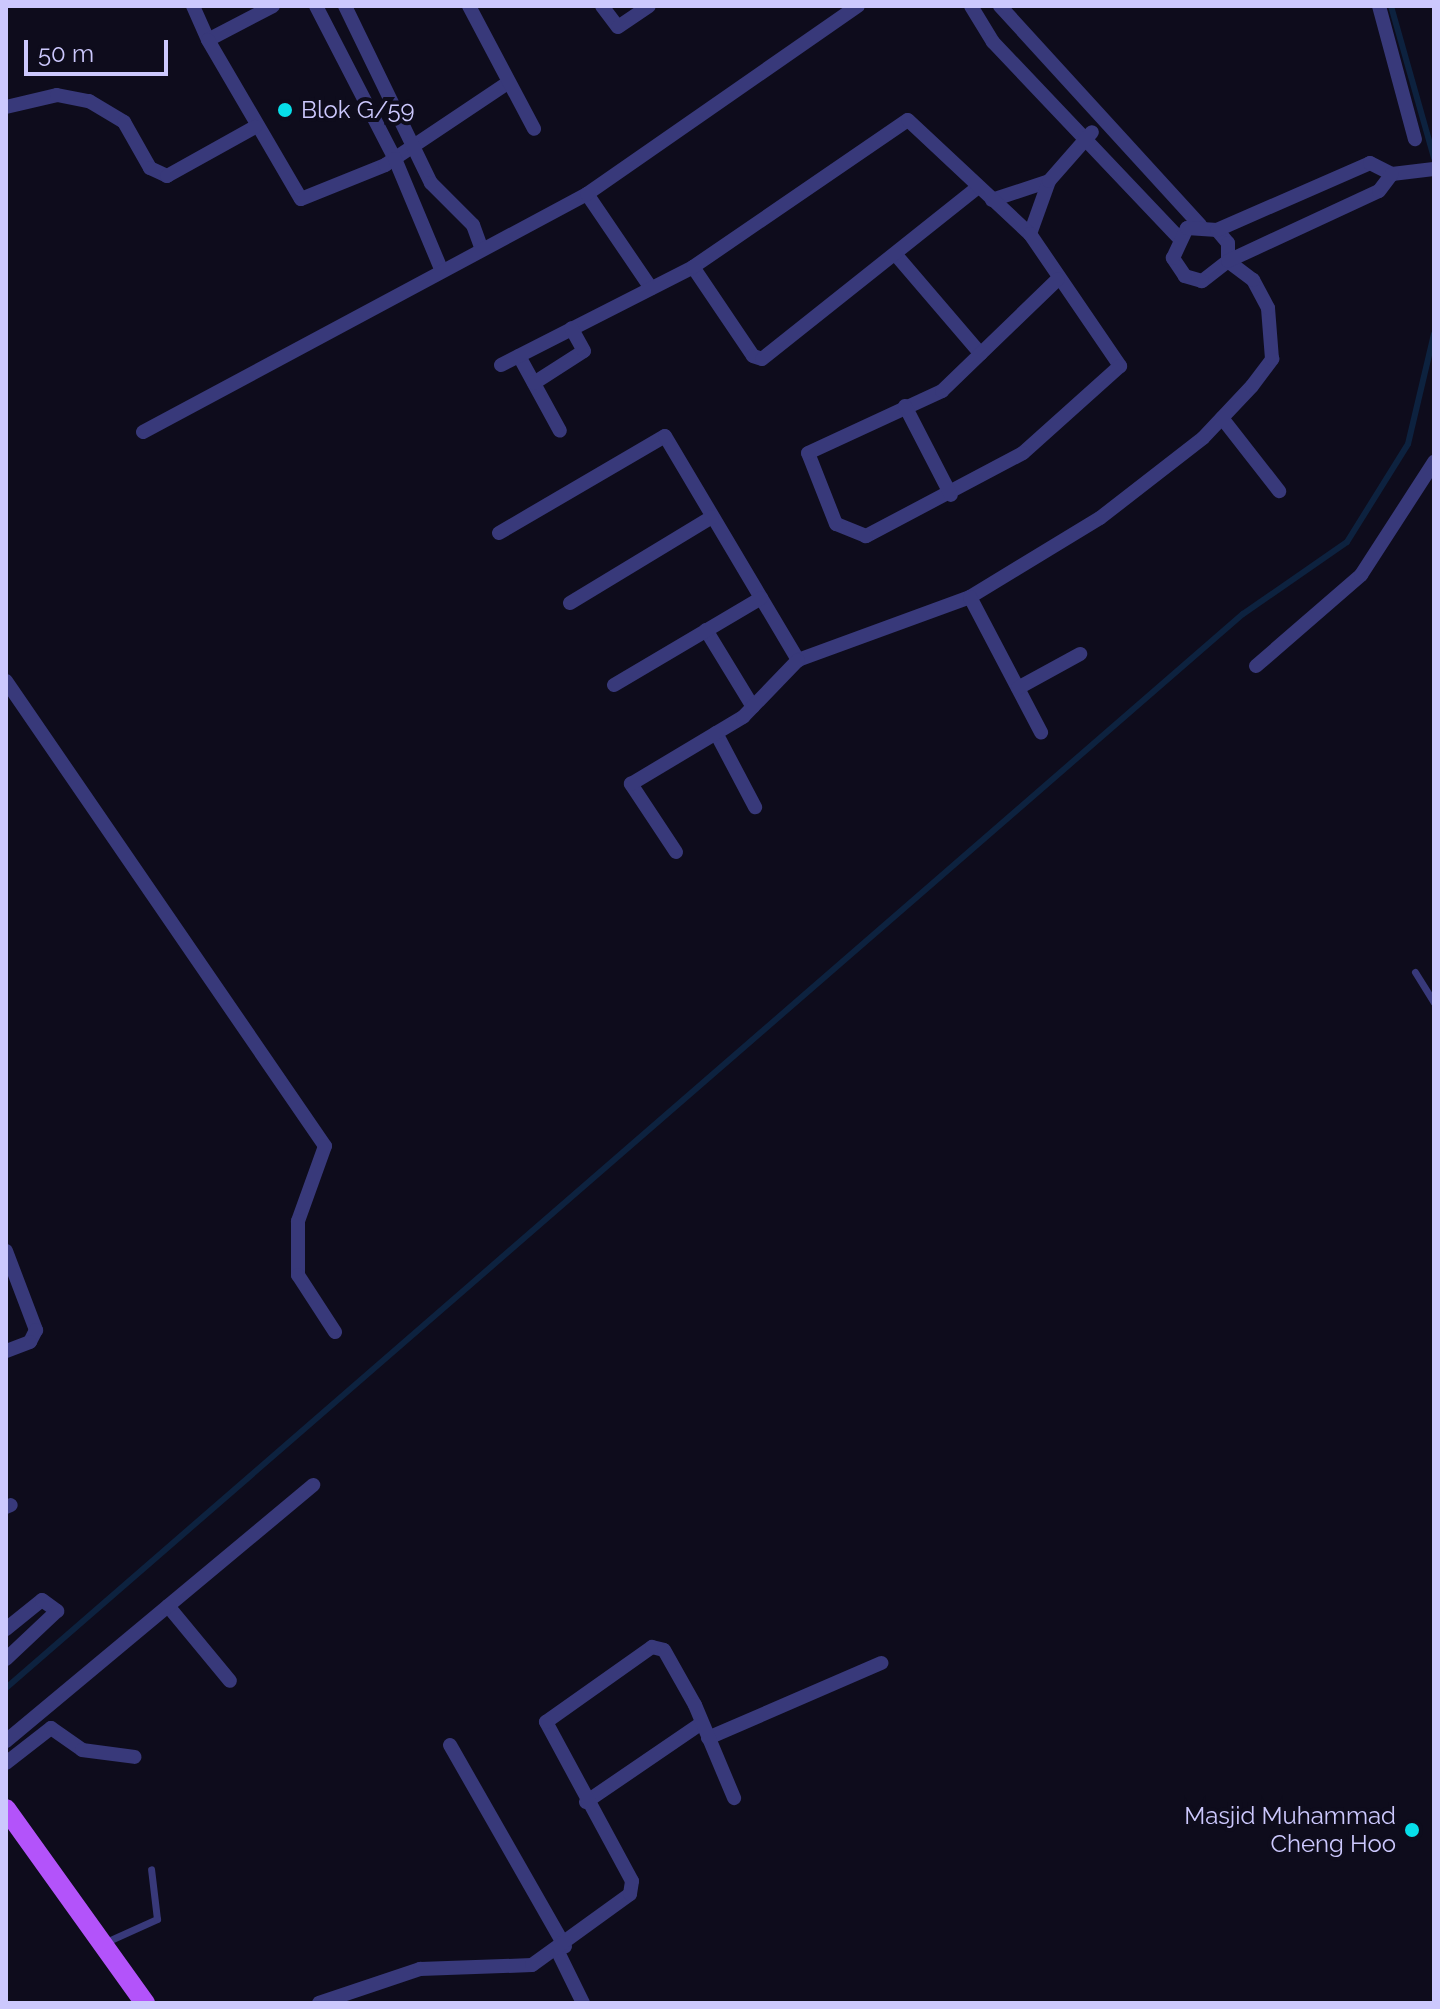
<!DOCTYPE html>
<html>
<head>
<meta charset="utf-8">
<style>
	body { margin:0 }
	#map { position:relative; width:1440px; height:2009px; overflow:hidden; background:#0e0c1c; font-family:Raleway,sans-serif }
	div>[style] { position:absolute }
	.stream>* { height:6px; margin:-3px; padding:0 3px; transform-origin:3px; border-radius:3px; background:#0d223f }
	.service>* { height:7px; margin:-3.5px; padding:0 3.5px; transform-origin:3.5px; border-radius:3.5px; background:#38397a }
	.minor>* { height:14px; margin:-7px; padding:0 7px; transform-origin:7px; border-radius:7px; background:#38397a }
	.primary>* { height:20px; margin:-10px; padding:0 10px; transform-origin:10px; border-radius:10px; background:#b353fa }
	.dots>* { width:22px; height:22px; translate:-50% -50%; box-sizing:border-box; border:4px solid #0e0c1c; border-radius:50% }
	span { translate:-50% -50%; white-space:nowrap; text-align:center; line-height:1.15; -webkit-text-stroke:8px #0e0c1c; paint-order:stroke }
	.poi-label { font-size:24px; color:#ccc8fd }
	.left { translate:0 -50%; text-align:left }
	.right { translate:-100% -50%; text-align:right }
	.frame { position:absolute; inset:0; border:8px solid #ccc8fd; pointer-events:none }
	.scale { position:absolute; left:24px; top:40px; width:144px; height:36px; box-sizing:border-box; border:4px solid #ccc8fd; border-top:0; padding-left:10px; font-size:24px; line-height:28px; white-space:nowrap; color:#ccc8fd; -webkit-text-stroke:6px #0e0c1c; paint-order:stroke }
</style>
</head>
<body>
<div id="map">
	<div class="stream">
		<div style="left:1391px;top:6px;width:158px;rotate:74.2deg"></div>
		<div style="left:6px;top:1688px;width:1638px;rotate:-40.97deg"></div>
		<div style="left:1243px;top:614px;width:126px;rotate:-34.7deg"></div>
		<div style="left:1347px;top:542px;width:115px;rotate:-58.1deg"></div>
		<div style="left:1408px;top:444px;width:113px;rotate:-76.7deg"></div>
	</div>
	<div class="service">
		<div style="left:1415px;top:972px;width:36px;rotate:58deg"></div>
		<div style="left:106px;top:1942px;width:56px;rotate:-24.3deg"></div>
		<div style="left:157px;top:1919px;width:50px;rotate:-96.8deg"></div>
	</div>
	<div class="minor">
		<div style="left:193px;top:6px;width:37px;rotate:66deg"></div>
		<div style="left:273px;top:6px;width:73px;rotate:152.4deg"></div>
		<div style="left:208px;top:40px;width:184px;rotate:59.7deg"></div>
		<div style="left:301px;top:199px;width:91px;rotate:-22deg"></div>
		<div style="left:385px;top:165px;width:146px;rotate:-33.8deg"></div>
		<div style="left:316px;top:6px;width:172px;rotate:62.7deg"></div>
		<div style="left:395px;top:159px;width:119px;rotate:67.3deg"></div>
		<div style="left:345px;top:6px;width:197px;rotate:64.1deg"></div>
		<div style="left:431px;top:183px;width:59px;rotate:45deg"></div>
		<div style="left:473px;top:225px;width:23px;rotate:70deg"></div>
		<div style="left:469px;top:6px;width:139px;rotate:62.1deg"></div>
		<div style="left:602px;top:6px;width:26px;rotate:53deg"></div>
		<div style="left:618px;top:27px;width:37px;rotate:-34deg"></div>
		<div style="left:971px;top:6px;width:42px;rotate:58.6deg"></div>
		<div style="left:993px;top:42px;width:269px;rotate:46.5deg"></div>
		<div style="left:1000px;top:6px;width:297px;rotate:47.6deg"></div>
		<div style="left:1379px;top:6px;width:138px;rotate:74.9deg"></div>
		<div style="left:6px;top:107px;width:52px;rotate:-13.2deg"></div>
		<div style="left:57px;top:95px;width:33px;rotate:11deg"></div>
		<div style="left:89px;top:101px;width:41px;rotate:31deg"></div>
		<div style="left:124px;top:122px;width:53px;rotate:60.5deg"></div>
		<div style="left:150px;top:168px;width:19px;rotate:25deg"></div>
		<div style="left:167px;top:176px;width:101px;rotate:-29.1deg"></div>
		<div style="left:587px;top:194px;width:114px;rotate:55.8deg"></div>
		<div style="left:992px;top:200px;width:60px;rotate:-18.4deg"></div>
		<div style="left:1217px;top:230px;width:17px;rotate:50deg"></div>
		<div style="left:1228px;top:243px;width:18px;rotate:90deg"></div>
		<div style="left:1228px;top:261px;width:33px;rotate:142deg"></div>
		<div style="left:1202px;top:281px;width:18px;rotate:-164deg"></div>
		<div style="left:1185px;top:276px;width:22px;rotate:-124deg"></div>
		<div style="left:1173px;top:258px;width:33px;rotate:-65deg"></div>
		<div style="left:1187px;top:228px;width:30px;rotate:4deg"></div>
		<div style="left:1217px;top:230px;width:167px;rotate:-23.6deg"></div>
		<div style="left:1370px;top:163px;width:25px;rotate:27deg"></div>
		<div style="left:1392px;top:174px;width:42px;rotate:-6.8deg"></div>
		<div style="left:1030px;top:234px;width:56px;rotate:-70.3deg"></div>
		<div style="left:1049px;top:181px;width:65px;rotate:-48.7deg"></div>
		<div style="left:896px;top:255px;width:130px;rotate:49.4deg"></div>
		<div style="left:693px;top:267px;width:107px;rotate:56deg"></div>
		<div style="left:753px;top:356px;width:9px;rotate:18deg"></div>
		<div style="left:762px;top:359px;width:275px;rotate:-38.5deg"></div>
		<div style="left:519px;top:356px;width:85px;rotate:61.3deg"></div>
		<div style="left:501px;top:365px;width:216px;rotate:-27deg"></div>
		<div style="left:693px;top:267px;width:260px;rotate:-34.4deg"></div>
		<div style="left:908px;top:120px;width:167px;rotate:43.1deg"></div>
		<div style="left:1030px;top:234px;width:160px;rotate:55.7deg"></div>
		<div style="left:1120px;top:366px;width:130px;rotate:138.1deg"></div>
		<div style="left:1023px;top:453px;width:178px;rotate:152.1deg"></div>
		<div style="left:866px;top:536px;width:32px;rotate:-158deg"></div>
		<div style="left:836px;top:524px;width:76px;rotate:-111.5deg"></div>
		<div style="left:808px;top:453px;width:148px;rotate:-24.8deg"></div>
		<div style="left:942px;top:391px;width:161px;rotate:-44deg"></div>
		<div style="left:534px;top:383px;width:59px;rotate:-32.6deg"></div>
		<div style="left:584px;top:351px;width:26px;rotate:-119deg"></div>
		<div style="left:905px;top:406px;width:100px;rotate:62.7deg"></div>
		<div style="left:1222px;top:418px;width:93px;rotate:52deg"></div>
		<div style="left:143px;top:432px;width:504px;rotate:-28.19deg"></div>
		<div style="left:587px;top:194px;width:330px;rotate:-34.8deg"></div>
		<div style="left:499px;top:533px;width:192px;rotate:-30.3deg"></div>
		<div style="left:665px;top:436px;width:261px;rotate:59.3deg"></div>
		<div style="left:798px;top:660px;width:183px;rotate:-20.1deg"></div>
		<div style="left:970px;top:597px;width:152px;rotate:-31.3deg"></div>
		<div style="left:1100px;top:518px;width:130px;rotate:-37.8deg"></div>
		<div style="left:1203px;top:438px;width:71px;rotate:-46.7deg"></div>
		<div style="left:1252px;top:386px;width:34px;rotate:-53deg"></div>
		<div style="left:1272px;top:359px;width:51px;rotate:-94.5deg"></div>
		<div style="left:1268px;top:308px;width:32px;rotate:-118deg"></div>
		<div style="left:1253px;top:280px;width:31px;rotate:-143deg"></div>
		<div style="left:1228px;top:261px;width:166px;rotate:-24.9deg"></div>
		<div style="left:1379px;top:191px;width:21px;rotate:-53deg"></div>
		<div style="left:970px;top:597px;width:153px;rotate:62.3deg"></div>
		<div style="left:570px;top:603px;width:166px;rotate:-31.2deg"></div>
		<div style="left:706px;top:630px;width:90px;rotate:58.6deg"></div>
		<div style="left:1256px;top:666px;width:139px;rotate:-40.9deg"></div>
		<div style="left:1361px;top:575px;width:135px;rotate:-57.1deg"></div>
		<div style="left:6px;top:681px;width:564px;rotate:55.55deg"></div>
		<div style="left:325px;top:1146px;width:80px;rotate:109.8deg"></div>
		<div style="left:298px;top:1221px;width:54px;rotate:90deg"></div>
		<div style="left:298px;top:1275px;width:68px;rotate:57deg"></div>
		<div style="left:614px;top:685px;width:171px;rotate:-30.6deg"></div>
		<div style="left:1018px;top:688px;width:71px;rotate:-28.7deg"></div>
		<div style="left:716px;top:733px;width:84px;rotate:62.2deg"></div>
		<div style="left:676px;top:852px;width:82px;rotate:-123.5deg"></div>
		<div style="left:631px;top:784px;width:131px;rotate:-30.9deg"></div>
		<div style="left:743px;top:717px;width:79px;rotate:-46deg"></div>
		<div style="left:6px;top:1251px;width:85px;rotate:69.2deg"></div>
		<div style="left:36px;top:1330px;width:13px;rotate:117deg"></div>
		<div style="left:30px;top:1342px;width:26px;rotate:159deg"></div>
		<div style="left:6px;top:1507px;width:5px;rotate:-22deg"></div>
		<div style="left:168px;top:1606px;width:97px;rotate:50.4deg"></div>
		<div style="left:6px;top:1629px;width:46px;rotate:-38.9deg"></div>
		<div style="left:42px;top:1600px;width:19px;rotate:36deg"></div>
		<div style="left:57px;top:1611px;width:70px;rotate:136.7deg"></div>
		<div style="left:708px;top:1738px;width:189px;rotate:-23.4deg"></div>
		<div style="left:6px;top:1741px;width:400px;rotate:-39.8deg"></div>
		<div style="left:450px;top:1745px;width:232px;rotate:60.3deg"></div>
		<div style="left:6px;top:1763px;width:57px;rotate:-37.9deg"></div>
		<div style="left:51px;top:1728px;width:38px;rotate:35deg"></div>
		<div style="left:82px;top:1750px;width:53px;rotate:7.5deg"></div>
		<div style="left:586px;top:1802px;width:137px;rotate:-34.3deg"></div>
		<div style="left:558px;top:1952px;width:57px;rotate:63.9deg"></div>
		<div style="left:319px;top:2003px;width:107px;rotate:-18.6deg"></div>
		<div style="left:420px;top:1969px;width:112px;rotate:-2deg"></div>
		<div style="left:532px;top:1965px;width:121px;rotate:-35.9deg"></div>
		<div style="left:630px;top:1894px;width:13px;rotate:-81deg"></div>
		<div style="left:632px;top:1881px;width:181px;rotate:-118.4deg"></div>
		<div style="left:546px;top:1722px;width:130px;rotate:-35.3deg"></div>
		<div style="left:652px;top:1647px;width:12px;rotate:14deg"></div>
		<div style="left:664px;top:1650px;width:63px;rotate:60.6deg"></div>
		<div style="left:695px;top:1705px;width:101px;rotate:67.2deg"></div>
	</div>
	<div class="primary">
		<div style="left:6px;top:1809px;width:239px;rotate:54.4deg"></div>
	</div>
	<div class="dots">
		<div style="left:285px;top:110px;background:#07dfea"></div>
		<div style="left:1412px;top:1830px;background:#07dfea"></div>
	</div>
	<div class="poi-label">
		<span class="left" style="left:301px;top:110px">Blok G/59</span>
		<span class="right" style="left:1396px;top:1830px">Masjid Muhammad<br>Cheng Hoo</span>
	</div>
	<div class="frame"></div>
	<div class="scale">50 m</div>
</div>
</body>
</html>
